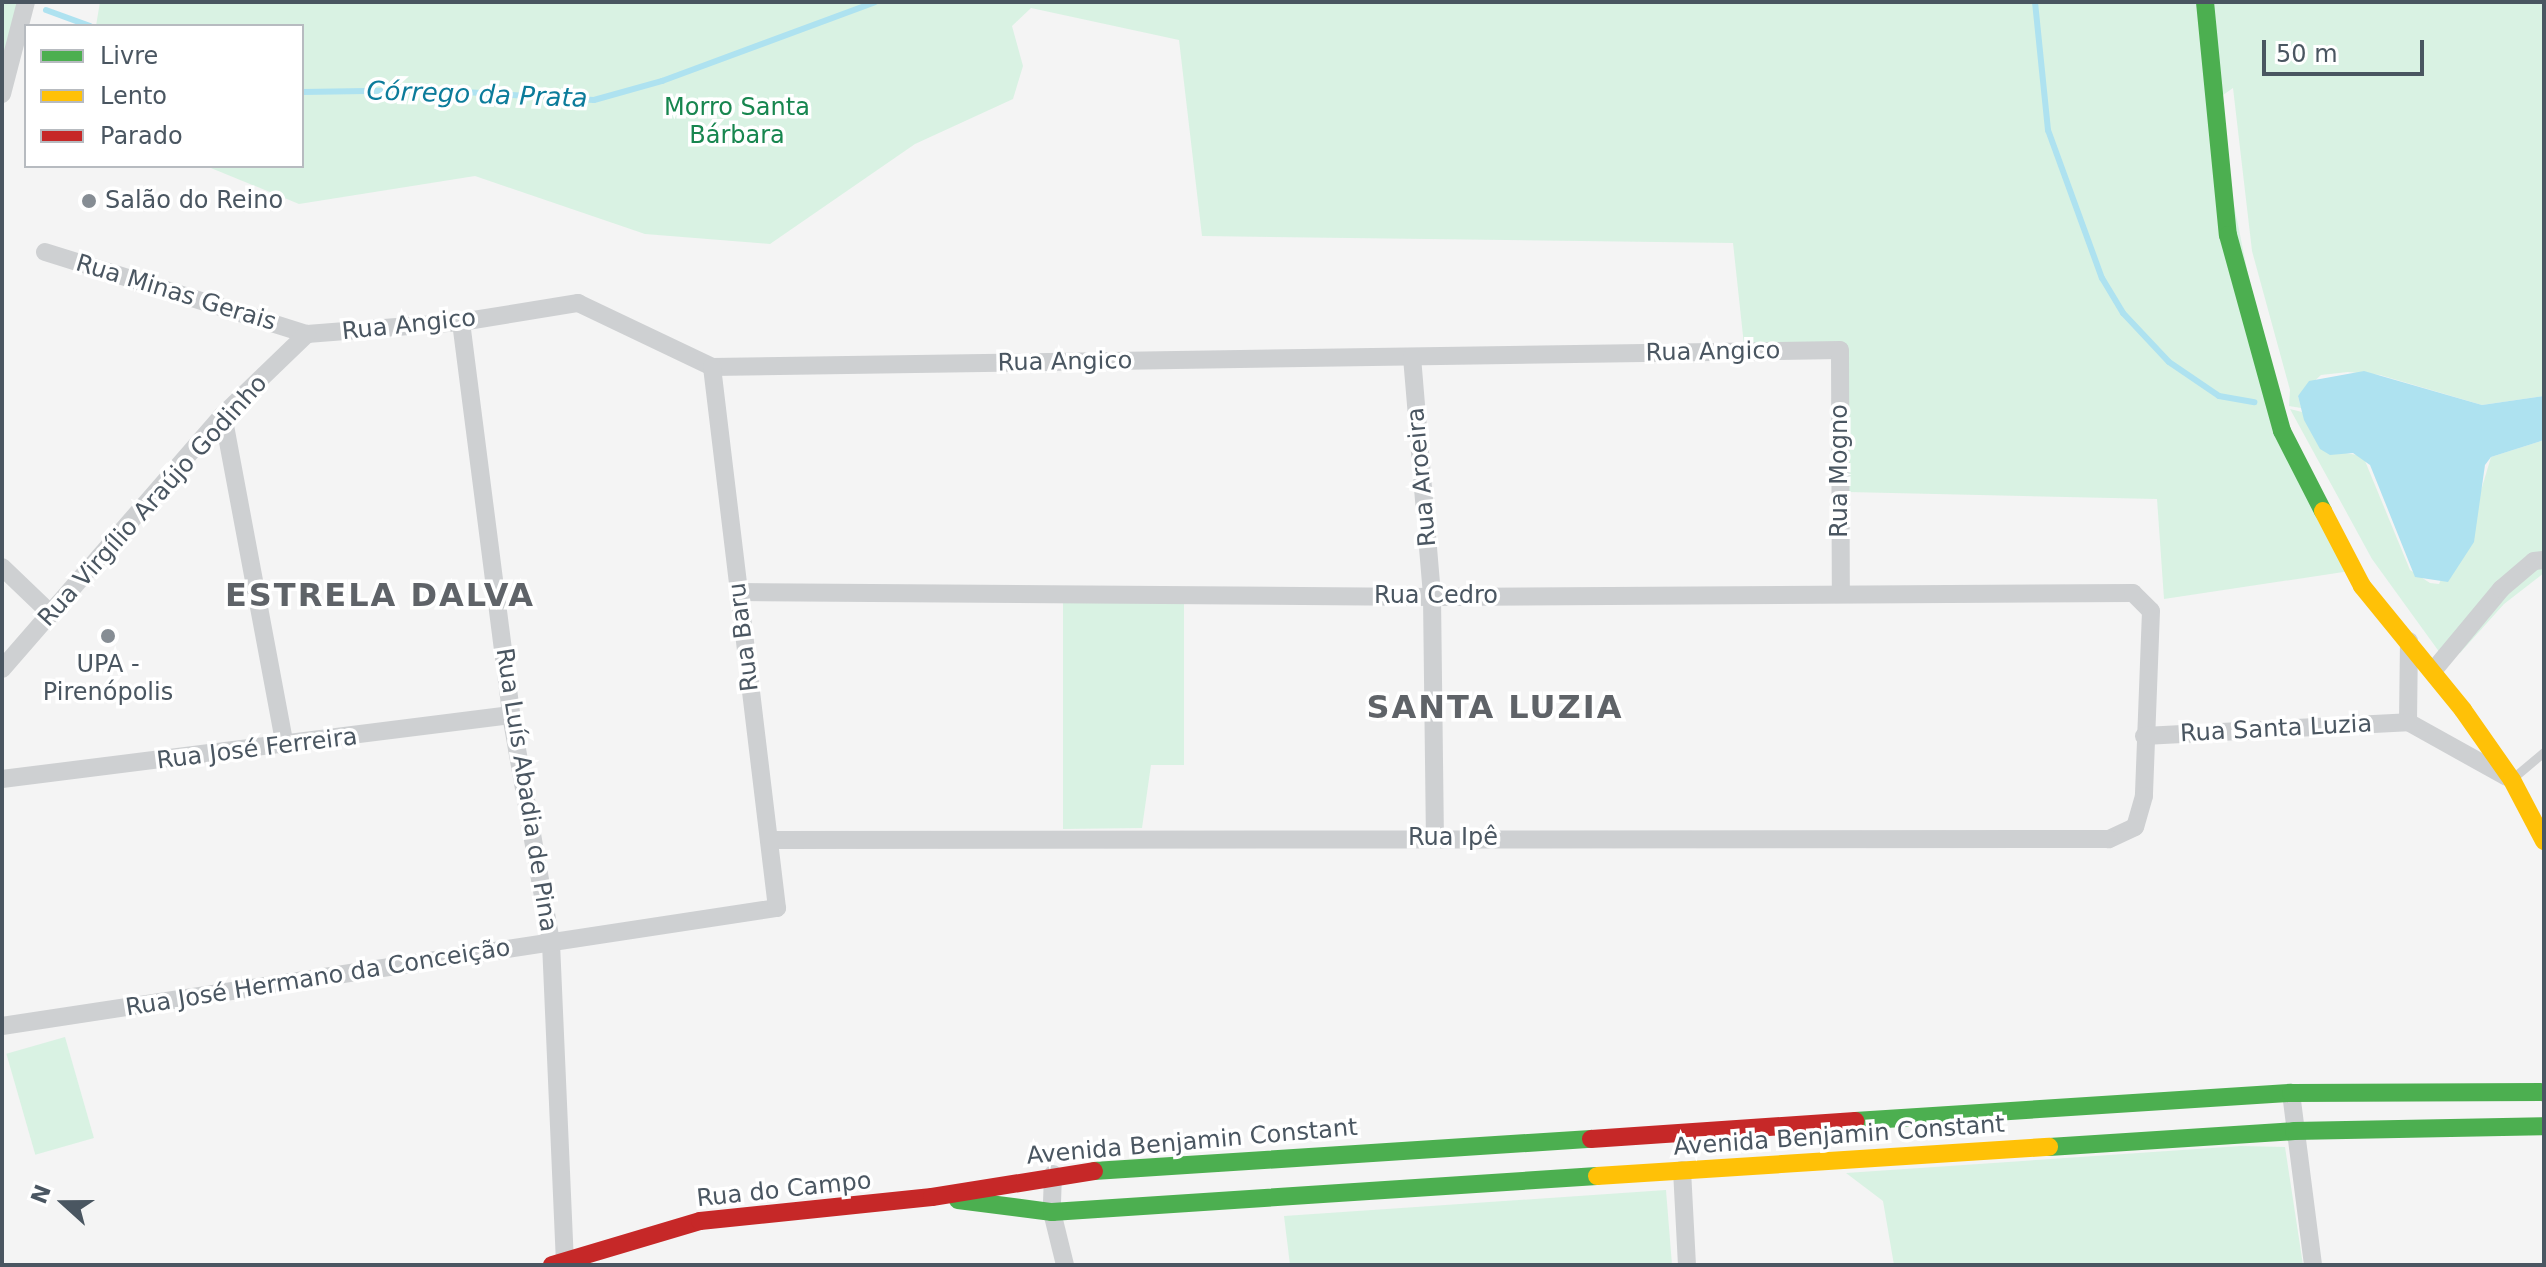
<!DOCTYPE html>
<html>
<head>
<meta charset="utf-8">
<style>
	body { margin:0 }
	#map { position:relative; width:2546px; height:1267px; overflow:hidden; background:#f4f4f4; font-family:"DejaVu Sans",sans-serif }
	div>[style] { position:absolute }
	.green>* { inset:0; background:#d9f2e3; transform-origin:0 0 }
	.water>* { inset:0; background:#aee2f0 }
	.stream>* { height:6px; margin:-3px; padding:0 3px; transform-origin:3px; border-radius:3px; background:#aee2f0 }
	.lane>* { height:9px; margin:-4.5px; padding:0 4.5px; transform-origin:4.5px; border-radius:4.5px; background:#ced0d2 }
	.street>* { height:18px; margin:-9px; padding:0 9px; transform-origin:9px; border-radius:9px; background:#ced0d2 }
	.fast>* { height:18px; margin:-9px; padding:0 9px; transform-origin:9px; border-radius:9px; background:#4caf50 }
	.slow>* { height:18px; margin:-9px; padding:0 9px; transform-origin:9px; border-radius:9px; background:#ffc107 }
	.jam>* { height:18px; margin:-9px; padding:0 9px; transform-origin:9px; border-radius:9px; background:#c62828 }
	.dots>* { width:22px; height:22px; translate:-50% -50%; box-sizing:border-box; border:4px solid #fff; border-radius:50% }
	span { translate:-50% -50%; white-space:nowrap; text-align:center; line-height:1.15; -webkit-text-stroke:7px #fff; paint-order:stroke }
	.park-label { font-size:24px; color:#17864f }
	.poi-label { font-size:24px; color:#4a5661 }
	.left { translate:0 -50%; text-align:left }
	.street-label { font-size:24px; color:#4a5661 }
	.water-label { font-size:26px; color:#0c7c9b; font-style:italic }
	.district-label { font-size:32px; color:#5f6368; font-weight:700; letter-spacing:2px }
	.frame { position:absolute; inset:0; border:4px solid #4a5661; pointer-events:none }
	.legend { position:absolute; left:24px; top:24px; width:280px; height:144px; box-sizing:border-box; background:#fff; border:2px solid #b7bbc0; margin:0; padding:10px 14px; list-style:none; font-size:24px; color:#4a5661 }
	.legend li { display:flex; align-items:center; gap:16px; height:40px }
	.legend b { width:40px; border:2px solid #b7bbc0 }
	.north { position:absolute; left:24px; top:1163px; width:80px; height:80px; -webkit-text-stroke:6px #fff; paint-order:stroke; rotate:291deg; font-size:22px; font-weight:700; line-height:32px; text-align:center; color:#4a5661 }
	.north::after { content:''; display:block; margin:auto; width:28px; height:36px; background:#4a5661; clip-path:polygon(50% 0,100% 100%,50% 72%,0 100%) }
	.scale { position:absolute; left:2262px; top:40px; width:162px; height:36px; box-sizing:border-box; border:4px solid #4a5661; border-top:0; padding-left:10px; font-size:24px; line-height:28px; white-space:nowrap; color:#4a5661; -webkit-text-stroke:6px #fff; paint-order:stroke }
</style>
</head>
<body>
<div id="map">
	<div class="green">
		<div style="clip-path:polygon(2px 2px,21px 2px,2px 72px)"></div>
		<div style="clip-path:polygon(100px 2px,2544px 2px,2544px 396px,2482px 405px,2380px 375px,2348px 372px,2321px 375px,2298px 396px,2301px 408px,2289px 406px,2290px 390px,2252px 251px,2233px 88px,2213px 102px,2282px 441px,2350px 571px,2164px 599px,2157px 499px,1848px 492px,1844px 344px,1744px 345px,1733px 243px,1202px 236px,1179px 40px,1031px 8px,1012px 26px,1023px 66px,1013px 99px,915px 144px,770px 244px,645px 234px,475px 176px,299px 204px,206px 166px,302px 166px,302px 26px,96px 26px)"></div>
		<div style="clip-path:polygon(2290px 409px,2302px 412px,2321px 449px,2363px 456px,2410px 570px,2430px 583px,2439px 584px,2480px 494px,2491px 457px,2544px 440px,2544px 573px,2504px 604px,2460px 653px,2440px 653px,2372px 559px)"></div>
		<div style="clip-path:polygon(1184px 598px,1184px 765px,1151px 765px,1142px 828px,1063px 829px,1063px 602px)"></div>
		<div style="left:65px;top:1037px;width:105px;height:61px;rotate:74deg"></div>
		<div style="clip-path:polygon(2241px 1146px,2285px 1147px,2303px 1265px,1894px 1265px,1883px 1201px,1846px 1173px)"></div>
		<div style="clip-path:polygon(1666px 1190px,1672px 1265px,1290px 1265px,1284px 1216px)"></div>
	</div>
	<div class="water">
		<div style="clip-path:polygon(2364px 371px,2482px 405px,2544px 396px,2544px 440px,2491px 457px,2485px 465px,2474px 542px,2448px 582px,2415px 577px,2370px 465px,2353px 453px,2330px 455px,2320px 449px,2304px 420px,2298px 396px,2309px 381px)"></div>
	</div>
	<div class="stream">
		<div style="left:2035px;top:2px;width:129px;rotate:84.2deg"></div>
		<div style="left:2048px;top:130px;width:158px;rotate:70deg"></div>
		<div style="left:2102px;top:278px;width:41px;rotate:59deg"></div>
		<div style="left:2123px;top:313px;width:67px;rotate:46.8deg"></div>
		<div style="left:2169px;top:362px;width:60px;rotate:34.2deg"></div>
		<div style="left:2219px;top:396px;width:36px;rotate:10deg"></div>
		<div style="left:46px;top:10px;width:47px;rotate:20deg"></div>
		<div style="left:302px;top:92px;width:129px;rotate:-0.9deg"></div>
		<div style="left:431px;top:90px;width:163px;rotate:3.5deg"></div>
		<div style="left:594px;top:100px;width:71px;rotate:-15.6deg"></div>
		<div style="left:662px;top:81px;width:227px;rotate:-20.3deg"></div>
	</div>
	<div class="lane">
		<div style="left:2514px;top:777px;width:39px;rotate:-40deg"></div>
	</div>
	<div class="street">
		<div style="left:2px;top:94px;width:95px;rotate:-75.4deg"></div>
		<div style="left:45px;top:252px;width:275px;rotate:17.4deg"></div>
		<div style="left:307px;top:334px;width:154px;rotate:-4.5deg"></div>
		<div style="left:461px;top:322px;width:119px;rotate:-9.2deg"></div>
		<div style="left:578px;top:303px;width:148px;rotate:25.5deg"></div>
		<div style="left:712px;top:367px;width:1128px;rotate:-0.86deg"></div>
		<div style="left:1840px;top:350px;width:241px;rotate:89.8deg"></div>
		<div style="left:461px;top:322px;width:396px;rotate:82.7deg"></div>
		<div style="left:511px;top:715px;width:231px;rotate:80deg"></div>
		<div style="left:551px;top:943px;width:318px;rotate:87.5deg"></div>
		<div style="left:1412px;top:357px;width:241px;rotate:85.2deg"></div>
		<div style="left:1432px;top:597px;width:241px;rotate:89.3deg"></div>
		<div style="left:223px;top:415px;width:338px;rotate:79.4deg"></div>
		<div style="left:2px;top:567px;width:68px;rotate:43.8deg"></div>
		<div style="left:739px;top:592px;width:693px;rotate:0.41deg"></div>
		<div style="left:1432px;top:597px;width:701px;rotate:-0.33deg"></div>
		<div style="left:2133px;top:593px;width:25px;rotate:45deg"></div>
		<div style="left:2151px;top:611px;width:185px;rotate:92.2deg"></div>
		<div style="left:2144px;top:796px;width:32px;rotate:106deg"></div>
		<div style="left:2135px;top:827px;width:29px;rotate:155deg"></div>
		<div style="left:2109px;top:839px;width:1340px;rotate:179.96deg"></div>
		<div style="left:2px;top:669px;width:337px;rotate:-49deg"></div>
		<div style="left:223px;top:415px;width:117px;rotate:-44deg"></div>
		<div style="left:2433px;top:671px;width:107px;rotate:-50.3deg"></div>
		<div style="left:2501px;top:589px;width:43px;rotate:-40.3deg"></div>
		<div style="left:2534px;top:561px;width:10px;rotate:-6deg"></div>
		<div style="left:2408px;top:722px;width:81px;rotate:-89.3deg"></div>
		<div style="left:2144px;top:736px;width:264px;rotate:-3deg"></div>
		<div style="left:2408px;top:722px;width:113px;rotate:29.1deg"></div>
		<div style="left:2px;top:779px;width:513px;rotate:-7.17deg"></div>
		<div style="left:2px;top:1026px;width:784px;rotate:-8.66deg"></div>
		<div style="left:777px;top:908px;width:545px;rotate:-96.85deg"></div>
		<div style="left:2291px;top:1093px;width:173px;rotate:82.7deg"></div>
		<div style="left:1682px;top:1170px;width:95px;rotate:87deg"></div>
		<div style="left:1053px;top:1174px;width:38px;rotate:92deg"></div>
		<div style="left:1052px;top:1212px;width:55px;rotate:76.2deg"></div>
	</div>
	<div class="fast">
		<div style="left:2205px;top:2px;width:234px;rotate:84.4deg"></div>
		<div style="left:2228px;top:235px;width:203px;rotate:74.6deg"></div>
		<div style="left:2282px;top:431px;width:90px;rotate:62.9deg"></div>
		<div style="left:1855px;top:1121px;width:437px;rotate:-3.7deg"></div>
		<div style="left:2291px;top:1093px;width:253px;rotate:-0.2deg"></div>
		<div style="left:2049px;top:1147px;width:246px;rotate:-3.7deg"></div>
		<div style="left:2294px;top:1131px;width:250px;rotate:-1.1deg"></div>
		<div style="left:1094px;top:1171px;width:498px;rotate:-3.7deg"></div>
		<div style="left:958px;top:1200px;width:95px;rotate:7.3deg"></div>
		<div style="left:1052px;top:1212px;width:546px;rotate:-3.78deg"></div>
	</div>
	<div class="slow">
		<div style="left:2323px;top:511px;width:85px;rotate:62.5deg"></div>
		<div style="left:2362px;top:586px;width:160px;rotate:50.8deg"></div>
		<div style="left:2463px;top:710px;width:85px;rotate:55deg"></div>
		<div style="left:2512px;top:780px;width:69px;rotate:62.3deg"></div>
		<div style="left:1597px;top:1176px;width:453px;rotate:-3.7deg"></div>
	</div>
	<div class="jam">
		<div style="left:1591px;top:1139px;width:265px;rotate:-3.9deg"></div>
		<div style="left:552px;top:1265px;width:154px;rotate:-16.6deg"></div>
		<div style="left:700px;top:1221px;width:233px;rotate:-5.9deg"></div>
		<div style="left:932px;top:1197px;width:164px;rotate:-9.1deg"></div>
	</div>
	<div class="dots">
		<div style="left:89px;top:201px;background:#868d94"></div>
		<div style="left:108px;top:636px;background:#868d94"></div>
	</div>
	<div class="park-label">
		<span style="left:737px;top:122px">Morro Santa<br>Bárbara</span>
	</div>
	<div class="poi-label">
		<span class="left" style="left:105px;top:201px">Salão do Reino</span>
		<span style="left:108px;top:679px">UPA -<br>Pirenópolis</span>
	</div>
	<div class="street-label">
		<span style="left:176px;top:293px;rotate:17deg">Rua Minas Gerais</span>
		<span style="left:409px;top:325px;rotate:-6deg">Rua Angico</span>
		<span style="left:1713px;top:352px;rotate:-1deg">Rua Angico</span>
		<span style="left:1065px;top:362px;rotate:-1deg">Rua Angico</span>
		<span style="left:1840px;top:471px;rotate:-90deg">Rua Mogno</span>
		<span style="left:1422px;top:477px;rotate:-95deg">Rua Aroeira</span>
		<span style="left:153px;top:501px;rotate:-48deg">Rua Virgílio Araújo Godinho</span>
		<span style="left:1436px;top:596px">Rua Cedro</span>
		<span style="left:744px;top:637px;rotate:-97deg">Rua Baru</span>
		<span style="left:2276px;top:729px;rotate:-3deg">Rua Santa Luzia</span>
		<span style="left:257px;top:749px;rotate:-7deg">Rua José Ferreira</span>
		<span style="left:526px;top:790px;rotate:81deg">Rua Luís Abadia de Pina</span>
		<span style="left:1453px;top:838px">Rua Ipê</span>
		<span style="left:318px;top:978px;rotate:-9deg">Rua José Hermano da Conceição</span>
		<span style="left:1839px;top:1136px;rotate:-4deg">Avenida Benjamin Constant</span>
		<span style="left:1192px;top:1142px;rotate:-5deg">Avenida Benjamin Constant</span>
		<span style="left:784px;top:1190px;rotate:-6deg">Rua do Campo</span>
	</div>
	<div class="water-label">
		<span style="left:477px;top:95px;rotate:2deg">Córrego da Prata</span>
	</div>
	<div class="district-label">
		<span style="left:380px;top:595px">ESTRELA DALVA</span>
		<span style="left:1495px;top:707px">SANTA LUZIA</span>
	</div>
	<div class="frame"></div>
	<ul class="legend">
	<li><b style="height:10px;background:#4caf50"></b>Livre</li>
	<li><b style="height:10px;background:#ffc107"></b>Lento</li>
	<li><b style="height:10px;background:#c62828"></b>Parado</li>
	</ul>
	<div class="north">N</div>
	<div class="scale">50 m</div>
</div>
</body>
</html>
